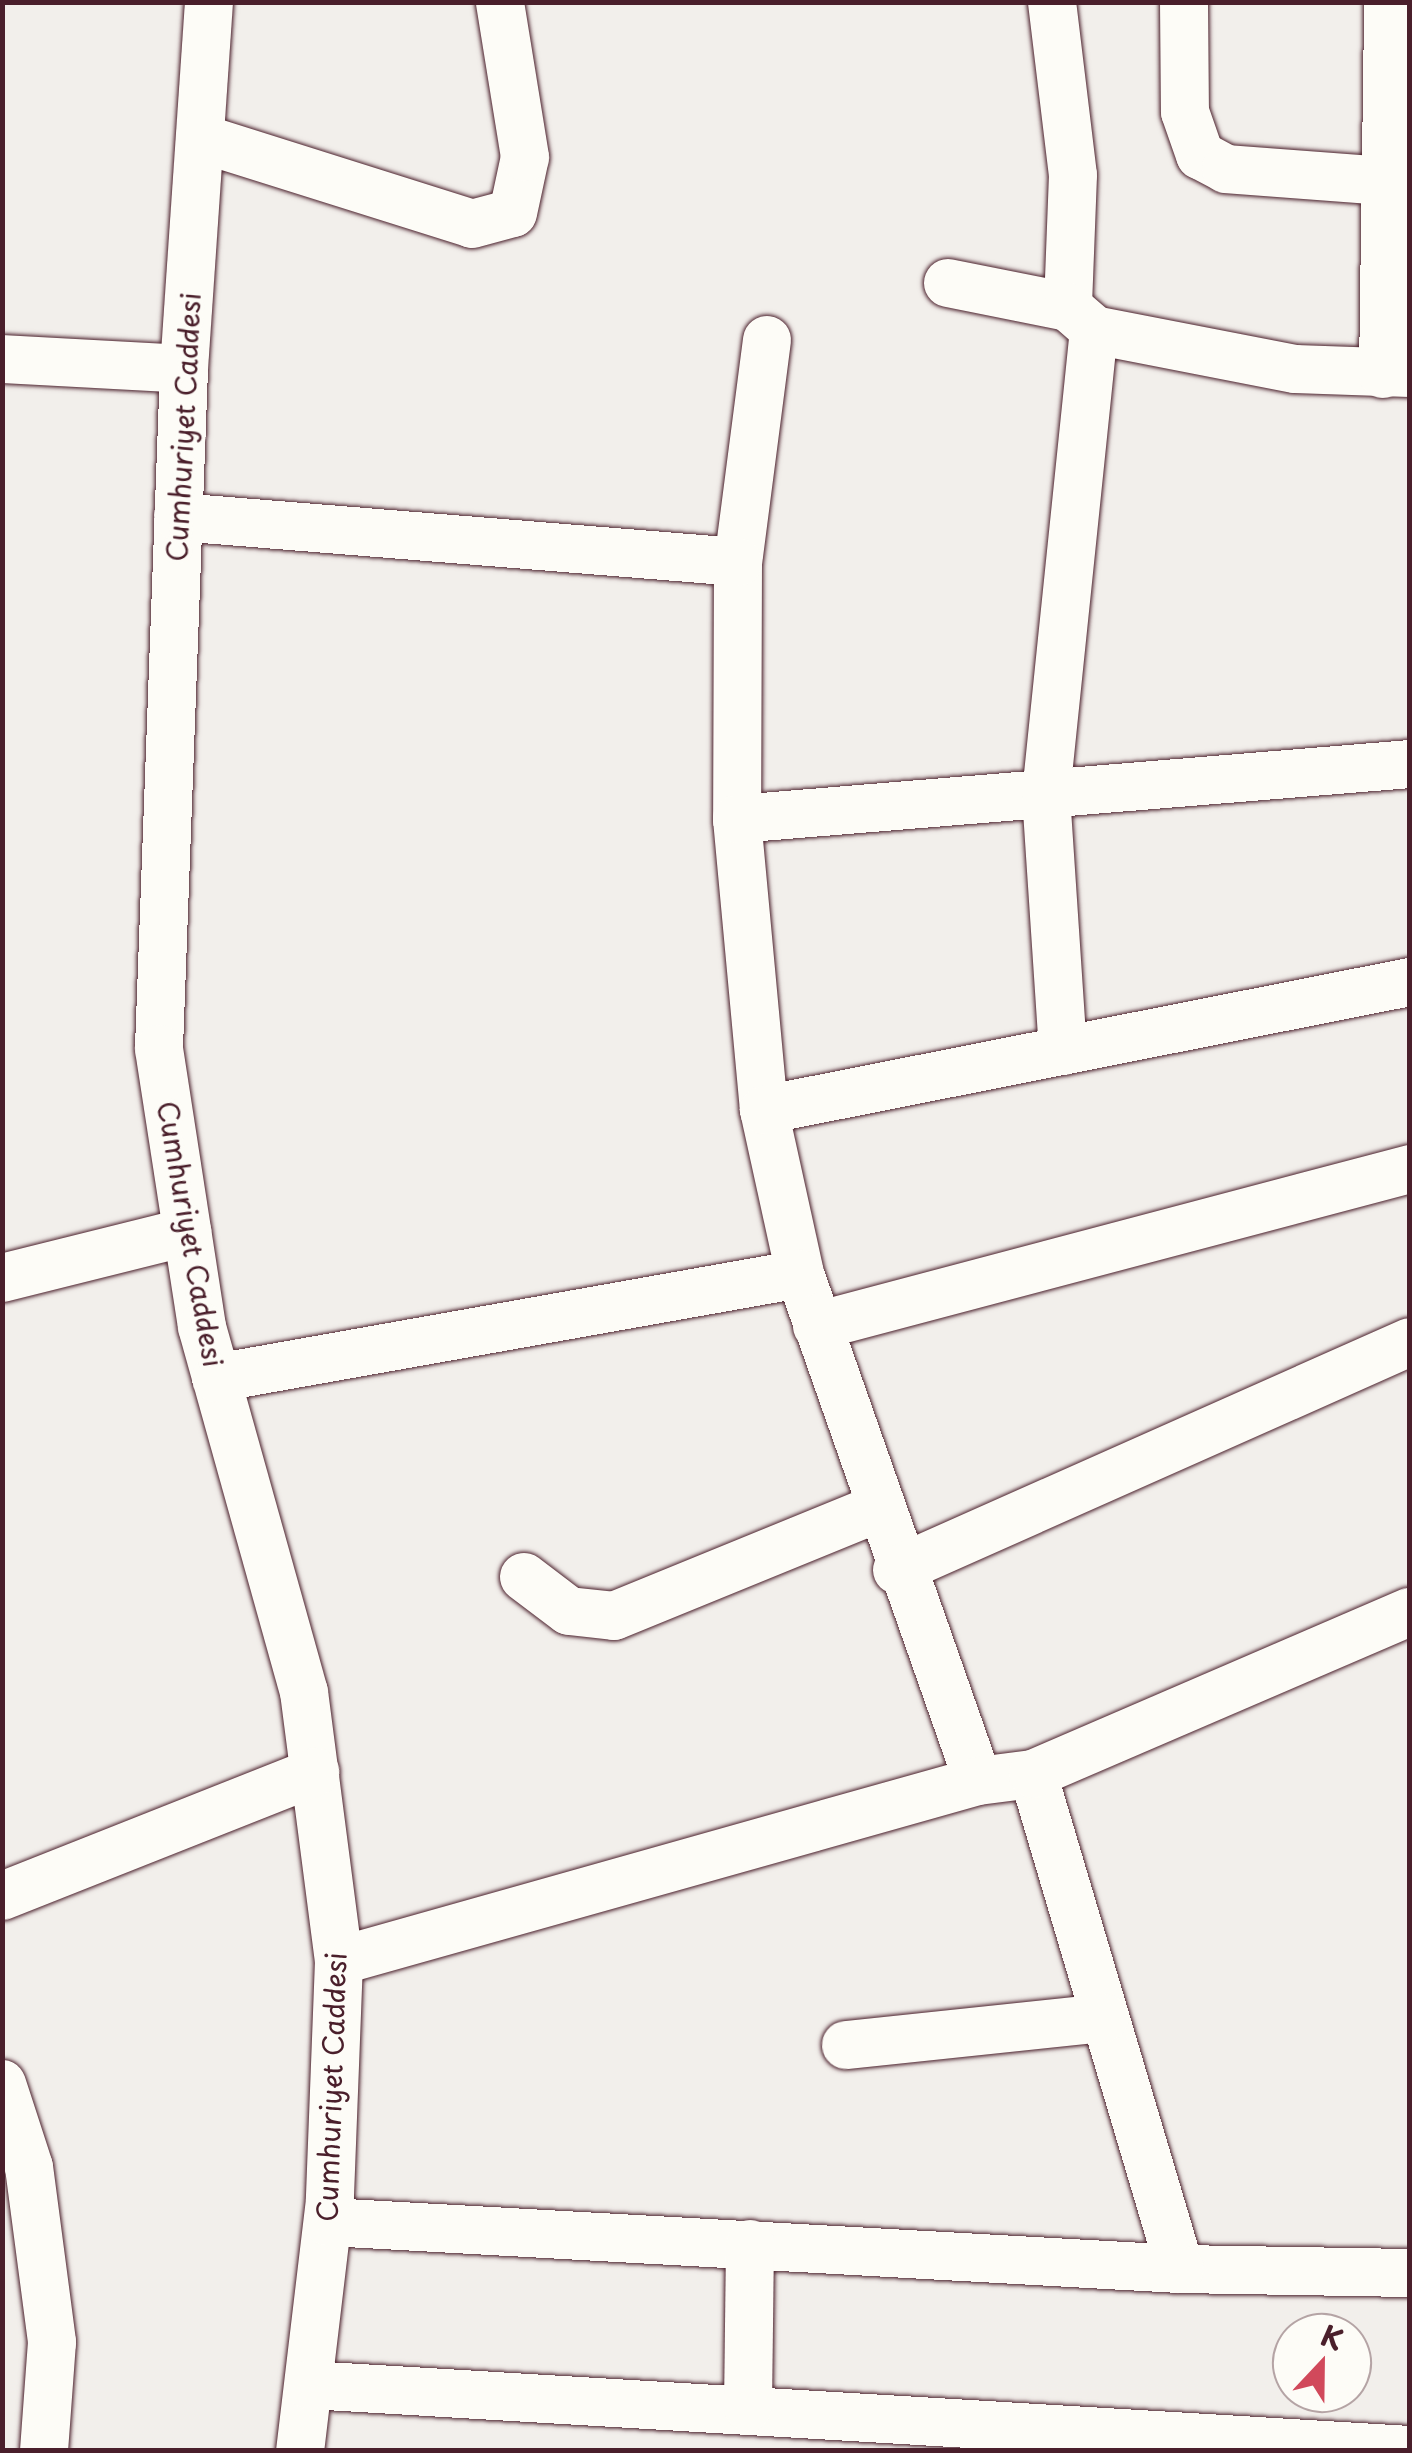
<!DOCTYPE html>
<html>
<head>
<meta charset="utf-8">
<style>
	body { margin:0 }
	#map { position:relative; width:1412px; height:2453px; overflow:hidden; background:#f2efeb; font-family:"Playpen Sans",sans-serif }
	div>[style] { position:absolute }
	.roads { filter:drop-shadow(0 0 2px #4a1f2b) drop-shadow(0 0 2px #4a1f2b) }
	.minor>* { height:48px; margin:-24px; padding:0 24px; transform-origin:24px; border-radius:24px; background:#fdfcf7 }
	span { translate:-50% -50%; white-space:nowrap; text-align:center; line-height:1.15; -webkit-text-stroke:8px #fdfcf7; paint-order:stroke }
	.street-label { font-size:28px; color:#4a1f2b }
	.frame { position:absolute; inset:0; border:5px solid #4a1f2b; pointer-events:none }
	.north { position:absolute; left:1272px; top:2313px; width:100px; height:100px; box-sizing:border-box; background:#fdfcf7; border:2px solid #b5a4a5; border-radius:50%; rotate:22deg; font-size:28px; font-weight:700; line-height:40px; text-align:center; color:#4a1f2b }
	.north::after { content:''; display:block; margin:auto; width:35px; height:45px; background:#d1495b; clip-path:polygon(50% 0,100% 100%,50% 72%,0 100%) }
</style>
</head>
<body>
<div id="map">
	<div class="roads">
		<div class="minor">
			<div style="left:209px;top:2px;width:368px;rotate:93.9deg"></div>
			<div style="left:184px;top:369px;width:680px;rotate:92.11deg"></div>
			<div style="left:159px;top:1049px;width:281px;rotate:81.2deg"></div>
			<div style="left:202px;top:1327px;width:379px;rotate:74.4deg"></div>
			<div style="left:304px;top:1692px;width:271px;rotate:82.6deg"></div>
			<div style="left:339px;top:1961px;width:239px;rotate:92.2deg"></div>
			<div style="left:330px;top:2200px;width:252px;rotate:96.8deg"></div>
			<div style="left:1052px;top:2px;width:174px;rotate:83.1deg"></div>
			<div style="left:1073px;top:175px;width:132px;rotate:92.2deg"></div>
			<div style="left:1184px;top:2px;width:110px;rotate:89.5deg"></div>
			<div style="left:1185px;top:112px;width:46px;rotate:70.8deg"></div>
			<div style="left:1200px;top:155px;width:30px;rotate:28deg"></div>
			<div style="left:1226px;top:169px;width:159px;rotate:4.3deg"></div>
			<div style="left:200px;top:138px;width:285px;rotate:17.5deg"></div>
			<div style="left:472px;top:224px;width:42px;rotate:-15deg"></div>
			<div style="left:513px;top:213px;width:57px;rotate:-77.9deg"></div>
			<div style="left:525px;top:157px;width:157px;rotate:-99.2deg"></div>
			<div style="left:948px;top:283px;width:122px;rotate:11.3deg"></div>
			<div style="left:1068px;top:307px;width:35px;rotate:41deg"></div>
			<div style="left:1094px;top:330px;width:205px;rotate:11deg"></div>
			<div style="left:1295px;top:369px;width:115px;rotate:2deg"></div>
			<div style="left:767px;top:340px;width:224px;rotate:97.4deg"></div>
			<div style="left:738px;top:562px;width:257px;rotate:90.2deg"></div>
			<div style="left:737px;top:819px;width:292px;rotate:84.7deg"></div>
			<div style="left:764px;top:1110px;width:168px;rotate:77.6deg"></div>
			<div style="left:800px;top:1274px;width:537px;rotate:70.65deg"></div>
			<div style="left:2px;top:359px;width:182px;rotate:3.1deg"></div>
			<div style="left:1383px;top:374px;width:372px;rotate:-89.2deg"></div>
			<div style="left:178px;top:517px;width:562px;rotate:4.59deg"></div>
			<div style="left:737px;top:819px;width:675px;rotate:-4.67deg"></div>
			<div style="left:1063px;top:1051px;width:258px;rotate:-93.8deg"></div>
			<div style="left:1046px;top:794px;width:466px;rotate:-84.1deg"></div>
			<div style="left:764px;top:1110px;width:659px;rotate:-11.21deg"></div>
			<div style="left:2px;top:1278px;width:191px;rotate:-14deg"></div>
			<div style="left:817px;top:1326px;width:613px;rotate:-14.83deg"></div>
			<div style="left:216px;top:1378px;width:593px;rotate:-10.1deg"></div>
			<div style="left:897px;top:1570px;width:561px;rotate:-23.96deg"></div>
			<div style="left:524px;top:1577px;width:56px;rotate:37.1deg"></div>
			<div style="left:569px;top:1611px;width:45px;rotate:6.3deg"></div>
			<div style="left:614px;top:1616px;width:283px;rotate:-22.2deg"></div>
			<div style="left:1033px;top:1774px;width:516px;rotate:73.46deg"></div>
			<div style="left:1180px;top:2269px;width:230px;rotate:1deg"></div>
			<div style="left:2px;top:1896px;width:337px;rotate:-21.6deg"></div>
			<div style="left:339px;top:1961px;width:664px;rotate:-15.73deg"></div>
			<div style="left:978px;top:1781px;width:55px;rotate:-7.3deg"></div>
			<div style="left:1033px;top:1774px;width:410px;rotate:-23.3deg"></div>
			<div style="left:846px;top:2045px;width:260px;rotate:-6deg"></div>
			<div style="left:2px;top:2084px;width:87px;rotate:72deg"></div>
			<div style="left:29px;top:2167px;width:177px;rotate:82.5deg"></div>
			<div style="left:52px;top:2342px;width:108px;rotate:94.2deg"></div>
			<div style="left:328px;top:2222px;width:853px;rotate:3.16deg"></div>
			<div style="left:309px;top:2385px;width:1103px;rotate:3.38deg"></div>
			<div style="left:748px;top:2407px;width:163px;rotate:-89.3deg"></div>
		</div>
	</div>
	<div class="street-label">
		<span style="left:183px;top:427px;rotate:-87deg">Cumhuriyet Caddesi</span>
		<span style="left:191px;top:1234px;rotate:80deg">Cumhuriyet Caddesi</span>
		<span style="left:331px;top:2087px;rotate:-88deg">Cumhuriyet Caddesi</span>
	</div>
	<div class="frame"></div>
	<div class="north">K</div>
</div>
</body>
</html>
